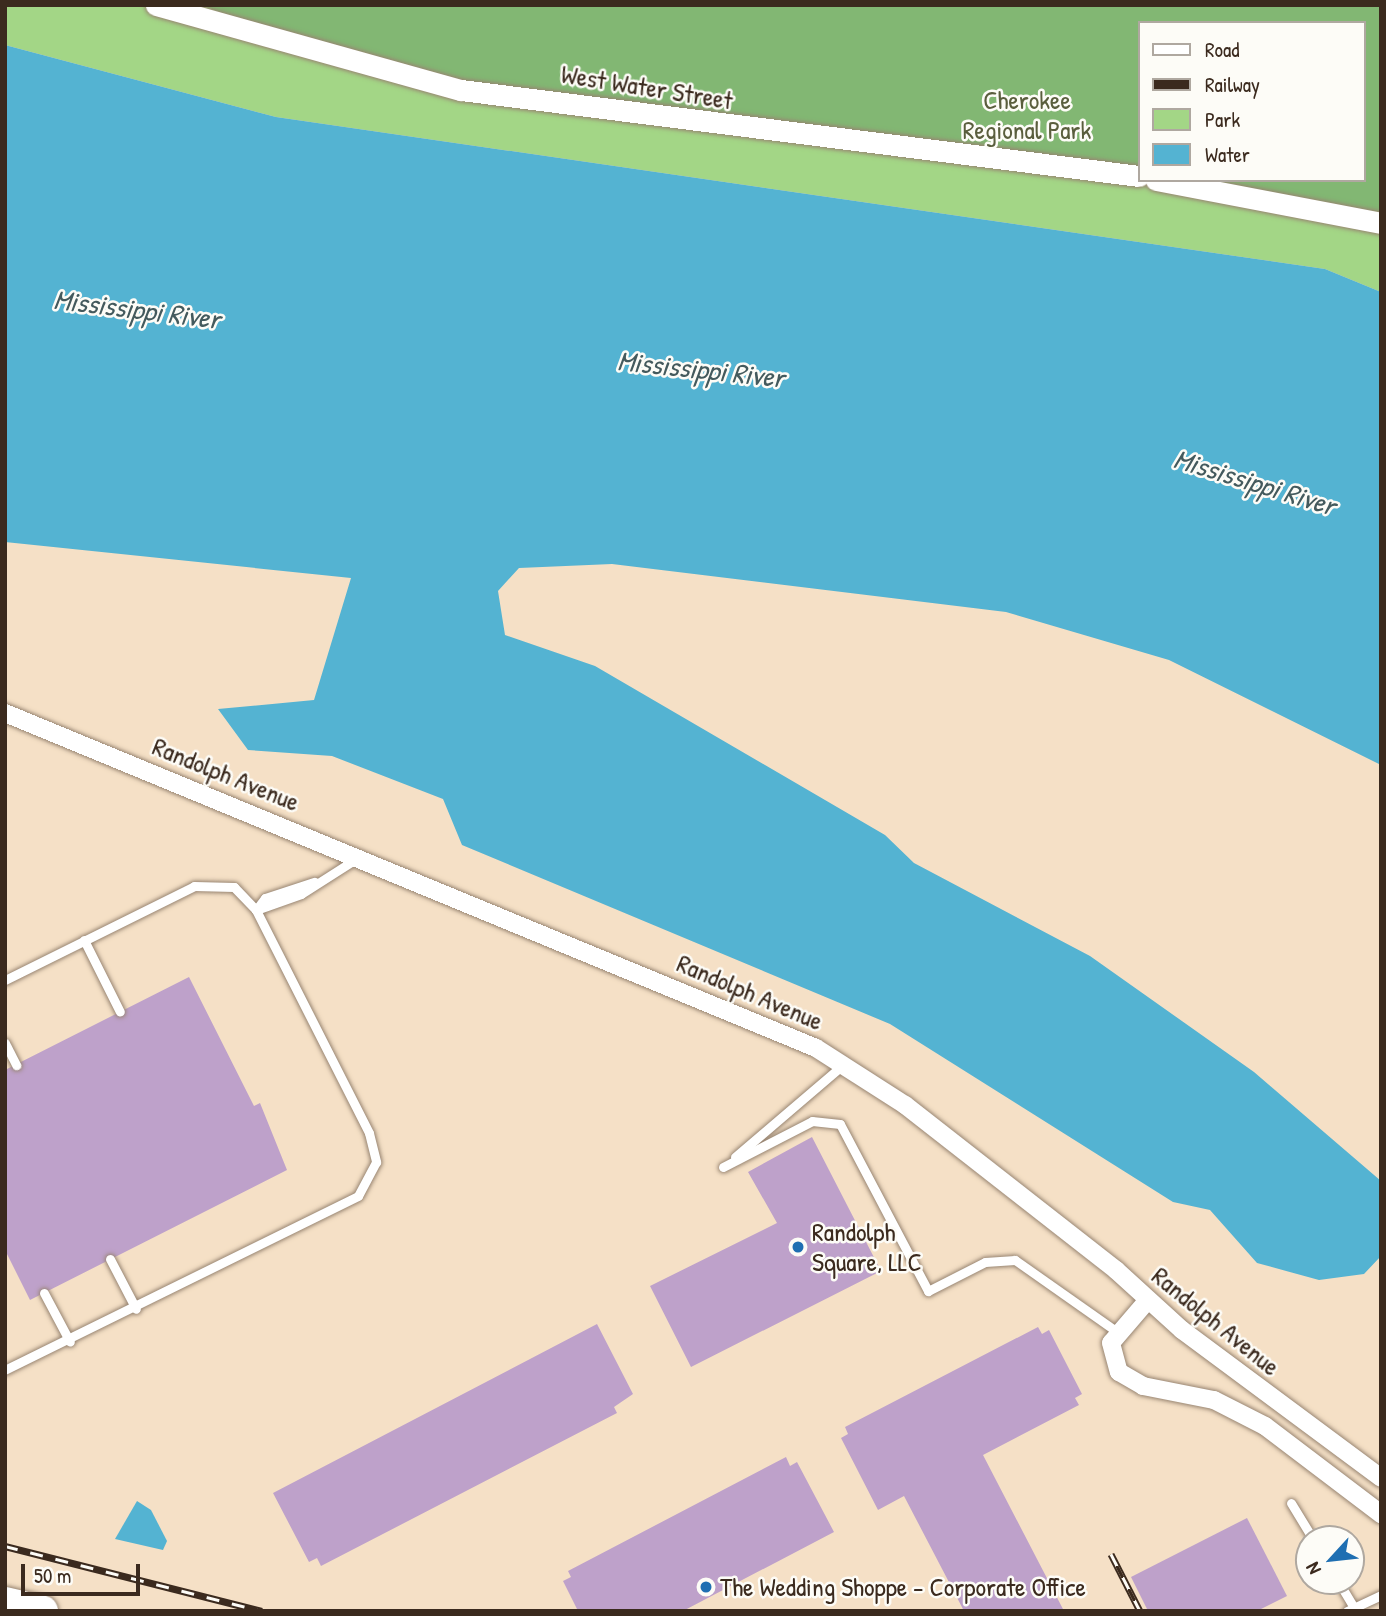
<!DOCTYPE html>
<html>
<head>
<meta charset="utf-8">
<style>
	body { margin:0 }
	#map { position:relative; width:1386px; height:1616px; overflow:hidden; background:#f5e0c6; font-family:"Patrick Hand",sans-serif }
	div>[style] { position:absolute }
	.green>* { inset:0; background:#a3d686 }
	.forest>* { inset:0; background:#82b773 }
	.water>* { inset:0; background:#54b3d2 }
	.building>* { inset:0; background:#bea1ca }
	.roads { filter:drop-shadow(0 0 2px #988572) drop-shadow(0 0 2px #988572) }
	.service>* { height:9px; margin:-4.5px; padding:0 4.5px; transform-origin:4.5px; border-radius:4.5px; background:#fff }
	.minor>* { height:18px; margin:-9px; padding:0 9px; transform-origin:9px; border-radius:9px; background:#fff }
	.tertiary>* { height:21px; margin:-10.5px; padding:0 10.5px; transform-origin:10.5px; border-radius:10.5px; background:#fff }
	.trunk>* { height:30px; margin:-15px; padding:0 15px; transform-origin:15px; border-radius:15px; background:#fff }
	.rail>* { height:7px; margin-top:-3.5px; transform-origin:0; background:repeating-linear-gradient(90deg,#fdfcf7 0 13px,#3b2a1e 0 26px); box-sizing:border-box; border-block:2px solid #3b2a1e }
	.dots>* { width:19px; height:19px; translate:-50% -50%; box-sizing:border-box; border:4px solid #fdfcf7; border-radius:50% }
	span { translate:-50% -50%; white-space:nowrap; text-align:center; line-height:1.15; -webkit-text-stroke:5px #fdfcf7; paint-order:stroke }
	.street-label { font-size:26px; color:#3b2a1e }
	.park-label { font-size:26px; color:#5a5e3d }
	.poi-label { font-size:26px; color:#3b2a1e }
	.left { translate:0 -50%; text-align:left }
	.water-label { font-size:28px; color:#445a5d; font-style:italic }
	.frame { position:absolute; inset:0; border:7px solid #3b2a1e; pointer-events:none }
	.legend { position:absolute; left:1138px; top:21px; width:228px; height:161px; box-sizing:border-box; background:#fdfcf7; border:2px solid #afa8a0; margin:0; padding:9px 12px; list-style:none; font-size:21px; color:#3b2a1e }
	.legend li { display:flex; align-items:center; gap:14px; height:35px }
	.legend b { width:35px; border:2px solid #afa8a0 }
	.north { position:absolute; left:1295px; top:1525px; width:70px; height:70px; box-sizing:border-box; background:#fdfcf7; border:2px solid #afa8a0; border-radius:50%; rotate:243deg; font-size:19px; font-weight:700; line-height:28px; text-align:center; color:#3b2a1e }
	.north::after { content:''; display:block; margin:auto; width:24px; height:32px; background:#1f6fb2; clip-path:polygon(50% 0,100% 100%,50% 72%,0 100%) }
	.scale { position:absolute; left:21px; top:1564px; width:119px; height:32px; box-sizing:border-box; border:4px solid #3b2a1e; border-top:0; padding-left:9px; font-size:21px; line-height:24px; white-space:nowrap; color:#3b2a1e; -webkit-text-stroke:5px #fdfcf7; paint-order:stroke }
</style>
</head>
<body>
<div id="map">
	<div class="green">
		<div style="clip-path:polygon(evenodd,5px 5px,1381px 5px,1381px 292px,1325px 269px,276px 117px,5px 45px,5px 5px,1139px 23px,1363px 23px,1363px 180px,1139px 180px,1139px 23px)"></div>
	</div>
	<div class="forest">
		<div style="clip-path:polygon(201px 5px,1381px 5px,1381px 221px,1167px 180px,1363px 180px,1363px 23px,1139px 23px,1139px 175px,379px 72px)"></div>
	</div>
	<div class="water">
		<div style="clip-path:polygon(5px 45px,276px 117px,1325px 269px,1381px 292px,1381px 765px,1169px 660px,1006px 612px,612px 564px,519px 568px,498px 591px,505px 635px,595px 666px,885px 835px,914px 863px,1090px 956px,1254px 1072px,1381px 1181px,1381px 1256px,1364px 1274px,1319px 1280px,1257px 1263px,1210px 1210px,1173px 1202px,890px 1024px,462px 845px,443px 799px,332px 756px,248px 750px,218px 709px,314px 700px,351px 578px,5px 542px)"></div>
		<div style="clip-path:polygon(137px 1501px,151px 1510px,167px 1541px,163px 1550px,115px 1539px)"></div>
	</div>
	<div class="building">
		<div style="clip-path:polygon(189px 977px,254px 1106px,260px 1103px,287px 1170px,30px 1300px,5px 1250px,5px 1070px)"></div>
		<div style="clip-path:polygon(812px 1137px,881px 1271px,691px 1367px,650px 1286px,777px 1223px,748px 1172px)"></div>
		<div style="clip-path:polygon(597px 1324px,633px 1394px,614px 1407px,617px 1413px,321px 1566px,317px 1558px,309px 1562px,273px 1493px)"></div>
		<div style="clip-path:polygon(1038px 1327px,1042px 1334px,1049px 1330px,1082px 1394px,1075px 1398px,1079px 1405px,983px 1455px,1064px 1611px,964px 1611px,904px 1496px,878px 1510px,841px 1438px,848px 1434px,845px 1427px)"></div>
		<div style="clip-path:polygon(786px 1457px,790px 1466px,797px 1462px,834px 1532px,683px 1611px,578px 1611px,563px 1581px,571px 1577px,568px 1571px)"></div>
		<div style="clip-path:polygon(1247px 1518px,1287px 1596px,1257px 1611px,1148px 1611px,1131px 1577px)"></div>
	</div>
	<div class="roads">
		<div class="service">
			<div style="left:256px;top:910px;width:48px;rotate:-19.6deg"></div>
			<div style="left:301px;top:894px;width:65px;rotate:-32.5deg"></div>
			<div style="left:256px;top:910px;width:15px;rotate:-53deg"></div>
			<div style="left:265px;top:898px;width:52px;rotate:-18.1deg"></div>
			<div style="left:84px;top:940px;width:80px;rotate:63.4deg"></div>
			<div style="left:5px;top:980px;width:211px;rotate:-26.4deg"></div>
			<div style="left:194px;top:886px;width:40px;rotate:1.4deg"></div>
			<div style="left:234px;top:887px;width:32px;rotate:46deg"></div>
			<div style="left:256px;top:910px;width:250px;rotate:63.1deg"></div>
			<div style="left:369px;top:1133px;width:30px;rotate:76deg"></div>
			<div style="left:376px;top:1162px;width:38px;rotate:118deg"></div>
			<div style="left:358px;top:1196px;width:394px;rotate:153.8deg"></div>
			<div style="left:5px;top:1043px;width:25px;rotate:63deg"></div>
			<div style="left:735px;top:1157px;width:143px;rotate:-40.5deg"></div>
			<div style="left:723px;top:1167px;width:100px;rotate:-27.3deg"></div>
			<div style="left:812px;top:1121px;width:28px;rotate:6deg"></div>
			<div style="left:840px;top:1124px;width:189px;rotate:62.2deg"></div>
			<div style="left:928px;top:1291px;width:64px;rotate:-27deg"></div>
			<div style="left:985px;top:1262px;width:30px;rotate:-4deg"></div>
			<div style="left:1015px;top:1260px;width:123px;rotate:35.1deg"></div>
			<div style="left:110px;top:1259px;width:56px;rotate:62.5deg"></div>
			<div style="left:44px;top:1293px;width:55px;rotate:62deg"></div>
			<div style="left:1291px;top:1503px;width:42px;rotate:58.6deg"></div>
			<div style="left:1338px;top:1581px;width:35px;rotate:59deg"></div>
			<div style="left:1347px;top:1611px;width:38px;rotate:-25deg"></div>
		</div>
		<div class="minor">
			<div style="left:5px;top:713px;width:877px;rotate:22.44deg"></div>
			<div style="left:816px;top:1048px;width:106px;rotate:32.6deg"></div>
			<div style="left:905px;top:1105px;width:268px;rotate:38deg"></div>
			<div style="left:1116px;top:1270px;width:89px;rotate:42.3deg"></div>
			<div style="left:1182px;top:1330px;width:248px;rotate:36.6deg"></div>
			<div style="left:1147px;top:1301px;width:55px;rotate:130.6deg"></div>
			<div style="left:1111px;top:1343px;width:30px;rotate:75deg"></div>
			<div style="left:1119px;top:1372px;width:28px;rotate:30deg"></div>
			<div style="left:1143px;top:1386px;width:72px;rotate:11.2deg"></div>
			<div style="left:1214px;top:1400px;width:57px;rotate:27deg"></div>
			<div style="left:1265px;top:1426px;width:146px;rotate:37.2deg"></div>
		</div>
		<div class="tertiary">
			<div style="left:156px;top:5px;width:317px;rotate:15.6deg"></div>
			<div style="left:461px;top:90px;width:683px;rotate:7.23deg"></div>
			<div style="left:1156px;top:180px;width:229px;rotate:10.8deg"></div>
		</div>
		<div class="trunk">
			<div style="left:5px;top:1602px;width:39px;rotate:13deg"></div>
		</div>
	</div>
	<div class="rail">
		<div style="left:5px;top:1546px;width:265px;rotate:14.2deg"></div>
		<div style="left:1111px;top:1554px;width:64px;rotate:63deg"></div>
	</div>
	<div class="dots">
		<div style="left:798px;top:1247px;background:#1f6fb2"></div>
		<div style="left:706px;top:1587px;background:#1f6fb2"></div>
	</div>
	<div class="street-label">
		<span style="left:647px;top:87px;rotate:9deg">West Water Street</span>
		<span style="left:226px;top:774px;rotate:22deg">Randolph Avenue</span>
		<span style="left:750px;top:992px;rotate:23deg">Randolph Avenue</span>
		<span style="left:1216px;top:1321px;rotate:39deg">Randolph Avenue</span>
	</div>
	<div class="park-label">
		<span style="left:1027px;top:115px">Cherokee<br>Regional Park</span>
	</div>
	<div class="poi-label">
		<span class="left" style="left:812px;top:1247px">Randolph<br>Square, LLC</span>
		<span class="left" style="left:720px;top:1587px">The Wedding Shoppe - Corporate Office</span>
	</div>
	<div class="water-label">
		<span style="left:137px;top:309px;rotate:7deg">Mississippi River</span>
		<span style="left:701px;top:369px;rotate:6deg">Mississippi River</span>
		<span style="left:1255px;top:482px;rotate:17deg">Mississippi River</span>
	</div>
	<div class="frame"></div>
	<ul class="legend">
	<li><b style="height:9px;background:#fff"></b>Road</li>
	<li><b style="height:9px;background:#3b2a1e"></b>Railway</li>
	<li><b style="height:19px;background:#a3d686"></b>Park</li>
	<li><b style="height:19px;background:#54b3d2"></b>Water</li>
	</ul>
	<div class="north">N</div>
	<div class="scale">50 m</div>
</div>
</body>
</html>
